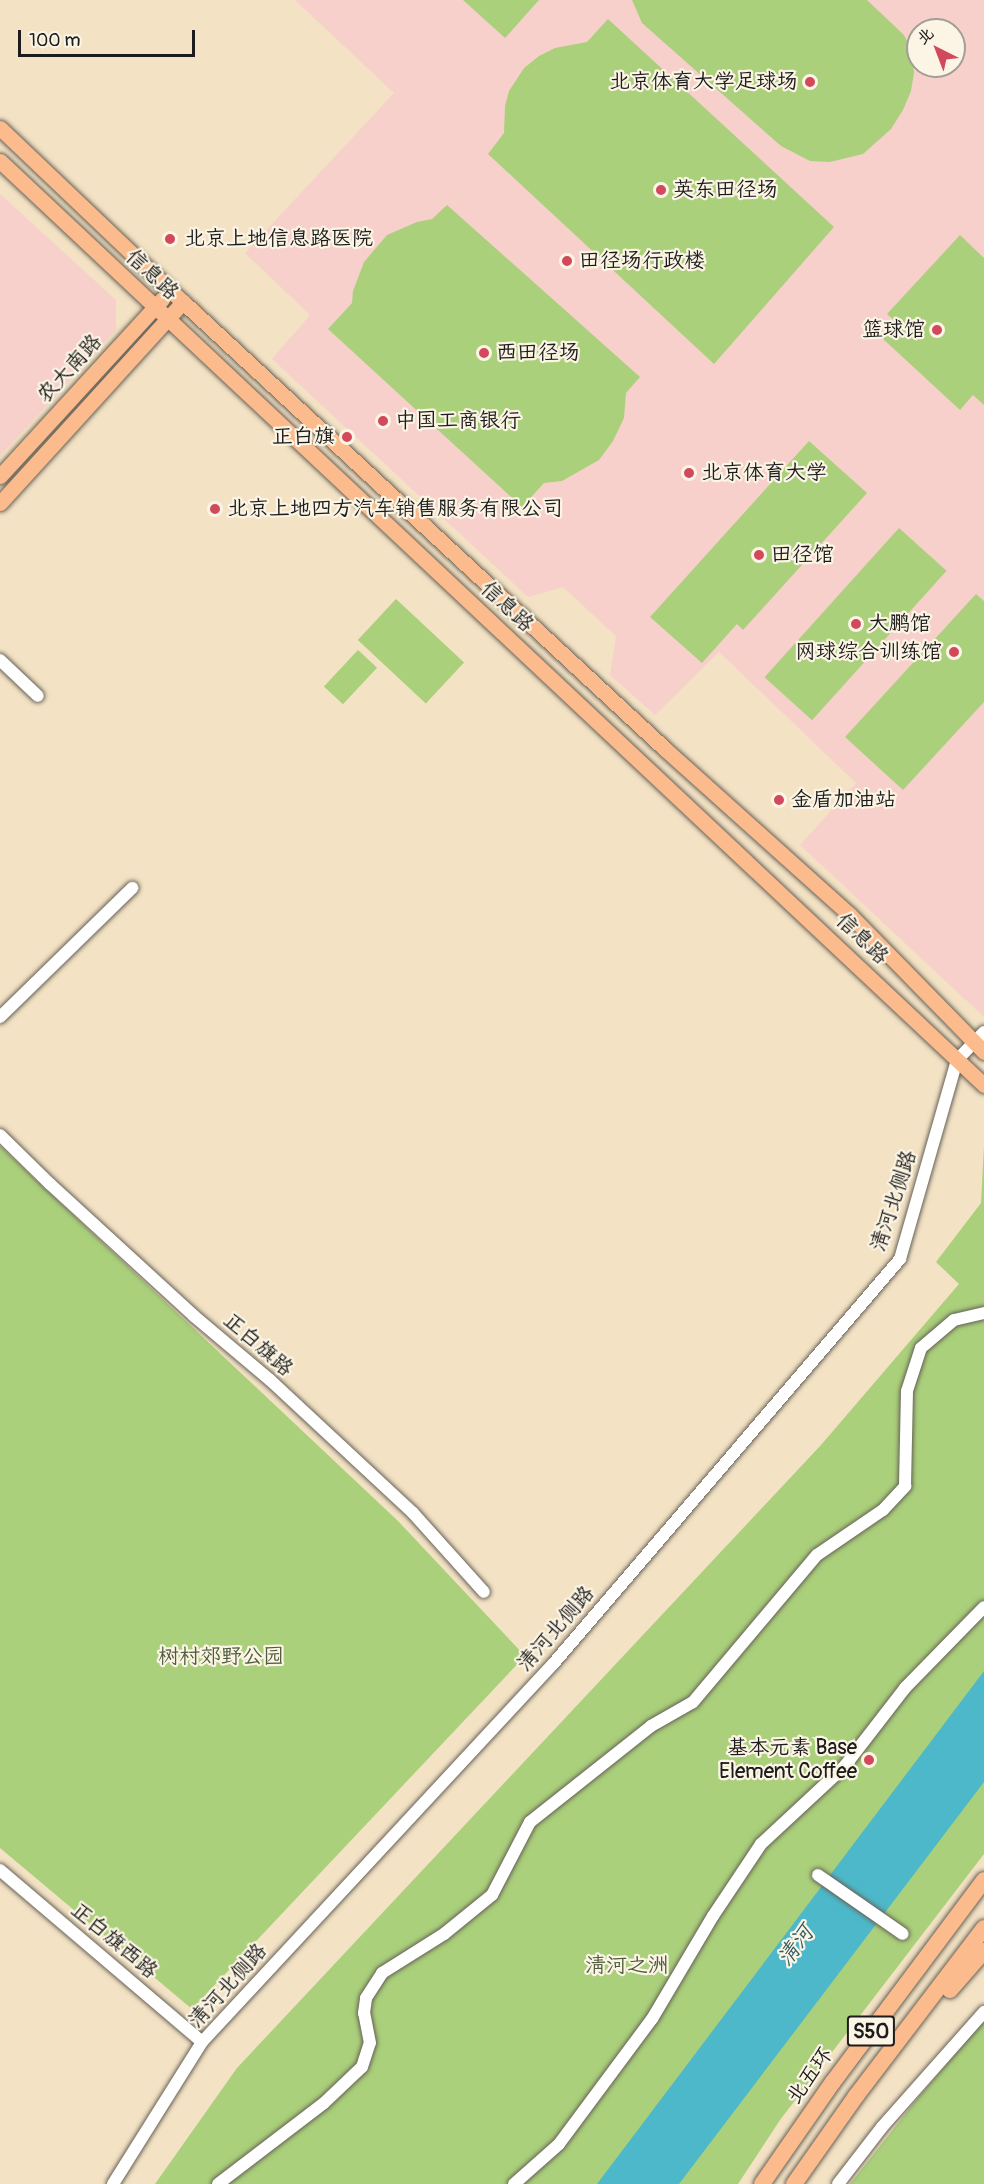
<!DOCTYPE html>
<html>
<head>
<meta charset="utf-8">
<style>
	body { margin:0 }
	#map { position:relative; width:984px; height:2184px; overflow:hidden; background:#f3e2c4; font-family:Pangolin,"LXGW WenKai TC",sans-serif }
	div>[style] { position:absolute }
	.built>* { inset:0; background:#f7d0cc }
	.green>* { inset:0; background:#aad07b; transform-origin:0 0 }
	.water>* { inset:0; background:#4db8c9 }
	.roads { filter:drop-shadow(0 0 2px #676157) drop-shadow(0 0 2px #676157) }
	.minor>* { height:12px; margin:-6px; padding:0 6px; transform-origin:6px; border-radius:6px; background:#fff }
	.major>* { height:15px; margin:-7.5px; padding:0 7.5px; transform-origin:7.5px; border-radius:7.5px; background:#fbbb8c }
	.highway>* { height:16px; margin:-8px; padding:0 8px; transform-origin:8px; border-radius:8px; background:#fbbb8c }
	.dots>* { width:16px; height:16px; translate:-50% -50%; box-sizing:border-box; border:3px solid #fcf5e5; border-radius:50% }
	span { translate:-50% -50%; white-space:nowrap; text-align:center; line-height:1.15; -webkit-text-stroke:4.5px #fcf5e5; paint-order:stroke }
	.shield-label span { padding:2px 4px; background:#fcf5e5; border:2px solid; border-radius:4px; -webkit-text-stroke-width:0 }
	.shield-label { font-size:20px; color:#1c1c1c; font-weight:700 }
	.poi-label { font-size:21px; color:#1c1c1c }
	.right { translate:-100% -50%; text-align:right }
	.left { translate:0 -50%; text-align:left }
	.street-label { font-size:21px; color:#1c1c1c }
	.park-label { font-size:21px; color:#4e5b3d }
	.water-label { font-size:22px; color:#305a61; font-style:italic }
	.north { position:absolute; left:906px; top:18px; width:60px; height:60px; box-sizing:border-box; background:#fcf5e5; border:2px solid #a29e95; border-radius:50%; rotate:318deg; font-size:16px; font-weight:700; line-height:24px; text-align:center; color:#1c1c1c }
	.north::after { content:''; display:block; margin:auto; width:21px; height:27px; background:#d1495b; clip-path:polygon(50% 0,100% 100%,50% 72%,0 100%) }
	.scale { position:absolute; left:18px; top:30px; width:177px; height:27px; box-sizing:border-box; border:3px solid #1c1c1c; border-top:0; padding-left:8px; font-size:18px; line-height:21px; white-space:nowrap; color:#1c1c1c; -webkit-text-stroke:4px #fcf5e5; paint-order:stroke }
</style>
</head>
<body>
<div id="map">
	<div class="built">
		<div style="clip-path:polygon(evenodd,295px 0,984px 0,984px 1017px,800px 845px,856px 783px,719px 652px,655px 715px,610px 675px,616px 636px,563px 587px,528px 597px,272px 359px,310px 315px,245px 253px,394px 93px,295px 0,918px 30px,954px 30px,954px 66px,918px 66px,918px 30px)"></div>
		<div style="clip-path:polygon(0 194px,116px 300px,116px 330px,0 456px)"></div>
	</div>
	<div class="green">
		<div style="clip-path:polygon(463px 0,539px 0,505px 38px)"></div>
		<div style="clip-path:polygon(632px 0,867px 0,904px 35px,912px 52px,914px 73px,911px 91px,903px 110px,891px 129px,863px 154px,830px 162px,810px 161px,781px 146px,642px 23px)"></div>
		<div style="clip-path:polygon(608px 19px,834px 227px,714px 364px,488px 154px,504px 133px,505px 106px,509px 91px,524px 68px,539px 56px,555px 48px,587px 42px)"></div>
		<div style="clip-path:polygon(447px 205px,640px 377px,626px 393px,624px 418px,613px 441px,599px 460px,562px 481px,544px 483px,522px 507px,328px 329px,352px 303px,353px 291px,364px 262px,387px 235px,417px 222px,432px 219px)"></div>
		<div style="clip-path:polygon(960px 235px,984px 258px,984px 405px,973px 395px,960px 410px,882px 338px,896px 322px,887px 314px)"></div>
		<div style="clip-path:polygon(809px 441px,867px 493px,743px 630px,737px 624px,702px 663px,650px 617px)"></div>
		<div style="left:899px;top:528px;width:64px;height:201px;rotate:42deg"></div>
		<div style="clip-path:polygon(976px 594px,984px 601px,984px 702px,903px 790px,845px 737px)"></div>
		<div style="left:396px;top:599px;width:93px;height:56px;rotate:43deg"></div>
		<div style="left:358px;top:650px;width:26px;height:50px;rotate:43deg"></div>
		<div style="clip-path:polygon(0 1146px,398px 1521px,525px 1656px,192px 2009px,0 1848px)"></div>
		<div style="clip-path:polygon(984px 1146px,984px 1854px,780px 2120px,738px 2184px,155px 2184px,237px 2068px,821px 1445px,959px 1284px,936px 1262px,981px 1203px)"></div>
		<div style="clip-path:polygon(984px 2020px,984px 2184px,850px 2184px,918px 2098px)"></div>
	</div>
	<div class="water">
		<div style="clip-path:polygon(984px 1671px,984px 1782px,679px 2184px,597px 2184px)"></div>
	</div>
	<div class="roads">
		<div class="minor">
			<div style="left:0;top:660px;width:52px;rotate:43.5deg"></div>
			<div style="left:0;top:1017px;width:185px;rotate:-44.3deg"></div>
			<div style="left:0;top:1135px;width:70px;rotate:44.4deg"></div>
			<div style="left:50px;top:1184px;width:195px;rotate:42.5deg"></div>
			<div style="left:194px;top:1316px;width:99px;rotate:40.1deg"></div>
			<div style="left:270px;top:1380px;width:195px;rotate:42.9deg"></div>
			<div style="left:413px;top:1513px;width:106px;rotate:48.1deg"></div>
			<div style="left:0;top:1870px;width:265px;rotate:40.4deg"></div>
			<div style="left:818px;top:1875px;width:103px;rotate:34.8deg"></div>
			<div style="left:113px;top:2184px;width:168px;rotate:-57.9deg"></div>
			<div style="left:202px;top:2042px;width:517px;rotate:-47.12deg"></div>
			<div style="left:554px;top:1663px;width:532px;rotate:-49.42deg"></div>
			<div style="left:900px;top:1259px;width:207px;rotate:-74deg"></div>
			<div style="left:957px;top:1060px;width:39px;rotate:-46deg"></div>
			<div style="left:218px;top:2184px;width:133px;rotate:-37.4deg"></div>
			<div style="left:324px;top:2103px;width:52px;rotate:-43.5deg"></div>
			<div style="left:362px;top:2067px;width:25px;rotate:-72deg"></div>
			<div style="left:370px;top:2043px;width:31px;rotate:-101deg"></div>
			<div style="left:364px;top:2013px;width:15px;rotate:-82deg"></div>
			<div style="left:366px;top:1998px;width:30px;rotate:-57deg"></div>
			<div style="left:382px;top:1973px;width:73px;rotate:-32.2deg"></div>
			<div style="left:444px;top:1934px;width:62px;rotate:-39.1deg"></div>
			<div style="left:492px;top:1895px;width:82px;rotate:-62.5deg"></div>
			<div style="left:530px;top:1822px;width:154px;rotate:-38.4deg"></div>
			<div style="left:651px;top:1726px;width:48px;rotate:-29.7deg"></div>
			<div style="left:693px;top:1702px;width:192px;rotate:-49.9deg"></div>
			<div style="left:817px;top:1555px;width:80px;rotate:-34.3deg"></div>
			<div style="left:883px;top:1510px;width:33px;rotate:-47deg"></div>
			<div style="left:905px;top:1486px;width:95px;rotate:-88.8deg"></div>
			<div style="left:907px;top:1391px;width:45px;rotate:-72deg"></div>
			<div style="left:921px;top:1348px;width:43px;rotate:-40.3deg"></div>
			<div style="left:954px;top:1320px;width:31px;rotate:-13deg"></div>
			<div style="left:514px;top:2184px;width:60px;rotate:-41.6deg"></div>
			<div style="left:559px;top:2144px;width:156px;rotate:-53.4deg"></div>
			<div style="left:652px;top:2019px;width:120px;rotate:-59.4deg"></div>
			<div style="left:713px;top:1916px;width:87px;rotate:-56.3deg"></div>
			<div style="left:761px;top:1844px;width:113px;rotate:-42.9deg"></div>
			<div style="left:844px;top:1767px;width:100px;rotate:-52.3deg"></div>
			<div style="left:905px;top:1688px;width:113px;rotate:-45.7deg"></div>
			<div style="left:838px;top:2184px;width:72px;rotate:-52.3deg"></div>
			<div style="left:882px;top:2127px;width:154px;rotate:-48.4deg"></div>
		</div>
		<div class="major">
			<div style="left:0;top:128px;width:253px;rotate:43.6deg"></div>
			<div style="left:183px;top:302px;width:657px;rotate:42.84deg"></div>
			<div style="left:665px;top:749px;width:247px;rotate:41.9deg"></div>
			<div style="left:849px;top:914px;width:193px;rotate:45.6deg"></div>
			<div style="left:0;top:161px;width:1350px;rotate:43.2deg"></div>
			<div style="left:0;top:476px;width:240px;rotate:-47.5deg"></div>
			<div style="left:0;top:503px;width:272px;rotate:-47.7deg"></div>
		</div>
		<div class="highway">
			<div style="left:950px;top:1990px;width:52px;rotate:-48.9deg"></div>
			<div style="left:762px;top:2184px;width:124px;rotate:-55.2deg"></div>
			<div style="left:833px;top:2082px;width:252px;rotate:-53.2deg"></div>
			<div style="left:794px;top:2184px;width:108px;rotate:-54.8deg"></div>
			<div style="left:856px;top:2096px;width:211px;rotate:-52.7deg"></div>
		</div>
	</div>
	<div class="dots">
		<div style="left:810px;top:82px;background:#d1495b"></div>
		<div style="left:661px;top:190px;background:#d1495b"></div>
		<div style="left:170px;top:239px;background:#d1495b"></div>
		<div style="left:567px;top:261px;background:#d1495b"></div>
		<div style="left:937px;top:330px;background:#d1495b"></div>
		<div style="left:484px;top:353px;background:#d1495b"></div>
		<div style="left:383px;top:421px;background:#d1495b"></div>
		<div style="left:347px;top:437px;background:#d1495b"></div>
		<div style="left:689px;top:473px;background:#d1495b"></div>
		<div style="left:215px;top:509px;background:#d1495b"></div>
		<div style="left:759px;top:555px;background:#d1495b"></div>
		<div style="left:856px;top:624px;background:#d1495b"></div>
		<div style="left:954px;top:652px;background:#d1495b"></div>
		<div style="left:779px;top:800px;background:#d1495b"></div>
		<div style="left:869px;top:1760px;background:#d1495b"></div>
	</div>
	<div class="shield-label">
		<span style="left:871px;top:2031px">S50</span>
	</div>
	<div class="poi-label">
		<span class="right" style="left:798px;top:82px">北京体育大学足球场</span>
		<span class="left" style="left:673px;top:190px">英东田径场</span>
		<span class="left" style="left:184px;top:239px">北京上地信息路医院</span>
		<span class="left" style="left:579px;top:261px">田径场行政楼</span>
		<span class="right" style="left:925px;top:330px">篮球馆</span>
		<span class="left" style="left:496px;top:353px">西田径场</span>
		<span class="left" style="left:395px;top:421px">中国工商银行</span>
		<span class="right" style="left:335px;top:437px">正白旗</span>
		<span class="left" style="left:701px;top:473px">北京体育大学</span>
		<span class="left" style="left:227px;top:509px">北京上地四方汽车销售服务有限公司</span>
		<span class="left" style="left:771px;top:555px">田径馆</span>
		<span class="left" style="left:868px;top:624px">大鹏馆</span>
		<span class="right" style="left:942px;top:652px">网球综合训练馆</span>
		<span class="left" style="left:791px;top:800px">金盾加油站</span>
		<span class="right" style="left:857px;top:1760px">基本元素 Base<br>Element Coffee</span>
	</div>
	<div class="street-label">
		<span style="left:152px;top:275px;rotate:43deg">信息路</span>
		<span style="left:70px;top:369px;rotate:-48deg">农大南路</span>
		<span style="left:507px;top:607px;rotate:43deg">信息路</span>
		<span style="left:862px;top:939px;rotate:44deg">信息路</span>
		<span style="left:894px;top:1201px;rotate:-72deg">清河北侧路</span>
		<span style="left:258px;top:1345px;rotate:41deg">正白旗路</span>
		<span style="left:556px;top:1629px;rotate:-49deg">清河北侧路</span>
		<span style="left:114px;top:1941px;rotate:40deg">正白旗西路</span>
		<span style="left:228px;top:1986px;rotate:-48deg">清河北侧路</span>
		<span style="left:810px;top:2076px;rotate:-55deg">北五环</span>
	</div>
	<div class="park-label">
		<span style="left:221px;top:1657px">树村郊野公园</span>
		<span style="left:627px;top:1966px">清河之洲</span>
	</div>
	<div class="water-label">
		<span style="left:796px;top:1946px;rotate:-53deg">清河</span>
	</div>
	<div class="north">北</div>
	<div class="scale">100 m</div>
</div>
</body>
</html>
